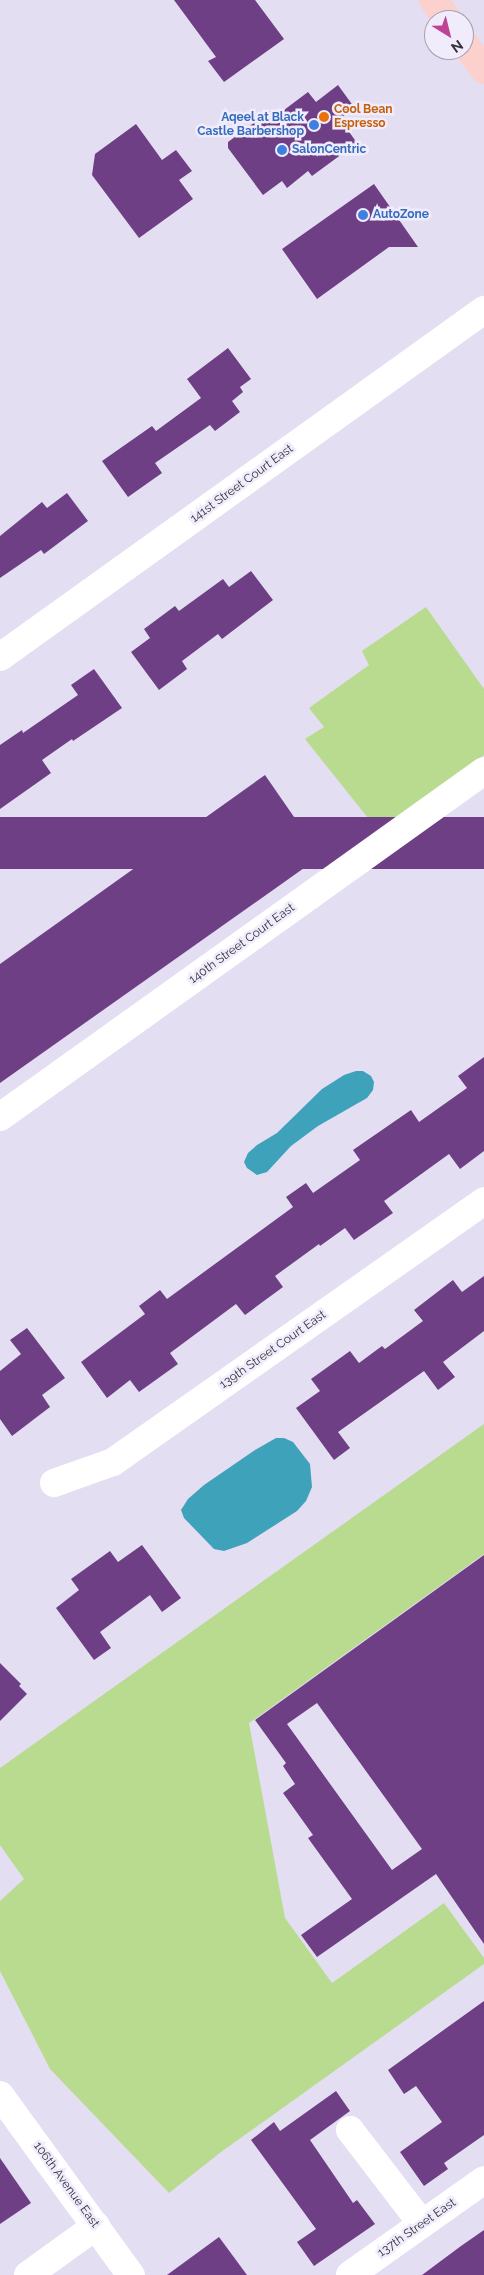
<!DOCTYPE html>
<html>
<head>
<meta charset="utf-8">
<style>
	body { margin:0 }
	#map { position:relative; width:484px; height:2275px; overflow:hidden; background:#e3def2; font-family:Raleway,sans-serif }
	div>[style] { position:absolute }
	.green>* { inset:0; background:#b8db8f }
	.water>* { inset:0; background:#3fa2bb }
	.building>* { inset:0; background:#6f3f85; transform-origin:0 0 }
	.minor>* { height:28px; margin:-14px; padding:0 14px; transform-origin:14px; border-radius:14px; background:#fff }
	.major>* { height:28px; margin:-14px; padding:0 14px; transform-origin:14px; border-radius:14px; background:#fcd0cc }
	.dots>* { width:14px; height:14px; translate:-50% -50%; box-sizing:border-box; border:2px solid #f0ecfc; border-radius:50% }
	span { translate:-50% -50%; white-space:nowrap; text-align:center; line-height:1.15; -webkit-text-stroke:5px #f0ecfc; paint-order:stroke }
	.food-label { font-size:12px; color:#c56008; font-weight:700 }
	.left { translate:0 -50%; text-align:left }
	.shop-label { font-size:12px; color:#366cbe; font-weight:700 }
	.right { translate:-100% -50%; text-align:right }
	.street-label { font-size:12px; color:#34323a }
	.north { position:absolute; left:424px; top:10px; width:50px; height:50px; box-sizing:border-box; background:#f0ecfc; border:1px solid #a5a2ae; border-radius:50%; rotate:144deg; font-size:14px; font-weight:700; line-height:20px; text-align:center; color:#34323a }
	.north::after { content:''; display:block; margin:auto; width:18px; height:22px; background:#bf4394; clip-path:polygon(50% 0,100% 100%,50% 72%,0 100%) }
</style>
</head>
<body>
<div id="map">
	<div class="green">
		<div style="clip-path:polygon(426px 607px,484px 689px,484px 755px,398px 820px,380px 821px,368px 818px,305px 739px,324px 727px,309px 708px,369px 665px,362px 651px)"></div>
		<div style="clip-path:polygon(484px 1424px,484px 1554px,249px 1723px,285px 1918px,332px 1983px,444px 1903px,484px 1958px,484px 1964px,221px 2152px,169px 2193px,50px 2069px,0 1971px,0 1901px,24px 1879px,0 1845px,0 1768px)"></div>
	</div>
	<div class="water">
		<div style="clip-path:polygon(356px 1071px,363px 1071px,371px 1076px,374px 1082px,373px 1090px,367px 1098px,318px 1126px,291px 1146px,267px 1172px,257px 1175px,247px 1168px,244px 1162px,248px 1153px,257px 1145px,277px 1133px,322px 1089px,344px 1075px)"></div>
		<div style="clip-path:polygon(276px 1438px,284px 1438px,293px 1442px,310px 1464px,312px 1487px,306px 1501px,297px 1511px,247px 1543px,224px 1551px,214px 1549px,184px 1518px,181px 1510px,188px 1499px,204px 1485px,255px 1450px)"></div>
	</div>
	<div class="building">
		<div style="clip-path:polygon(174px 0,255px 0,284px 39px,224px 82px,208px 61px,216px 57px)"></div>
		<div style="clip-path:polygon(338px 85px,354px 107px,340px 119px,357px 143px,312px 176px,308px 171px,287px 188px,282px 181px,263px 195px,228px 148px,228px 142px,271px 110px,276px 116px,308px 92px,316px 102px)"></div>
		<div style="clip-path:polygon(136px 124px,162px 160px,176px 150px,192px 171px,179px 180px,193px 199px,139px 238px,92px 175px,95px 154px)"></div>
		<div style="clip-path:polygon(374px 184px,418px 247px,389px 247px,317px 299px,282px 249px)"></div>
		<div style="clip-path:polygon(228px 348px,251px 379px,240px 387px,243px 392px,232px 401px,240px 412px,215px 431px,210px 425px,155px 463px,162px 473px,128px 497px,102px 461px,152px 426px,156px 431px,201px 398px,187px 379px)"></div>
		<div style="clip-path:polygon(67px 493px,88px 521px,44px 554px,41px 550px,0 578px,0 536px,42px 502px,47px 508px)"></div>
		<div style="clip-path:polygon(251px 571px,273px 600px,222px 639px,218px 634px,182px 661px,187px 669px,159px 690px,131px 652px,150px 638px,144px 629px,175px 606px,179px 611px,223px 579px,229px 587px)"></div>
		<div style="clip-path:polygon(94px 669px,122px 708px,73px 741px,72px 739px,42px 760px,51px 773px,0 809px,0 745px,22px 730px,23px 733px,78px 695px,71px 685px)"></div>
		<div style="clip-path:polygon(265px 775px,321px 856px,0 1083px,0 964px)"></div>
		<div style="left:484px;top:817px;width:52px;height:596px;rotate:90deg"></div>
		<div style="clip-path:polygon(484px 1057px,484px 1151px,460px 1169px,449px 1154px,384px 1201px,393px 1213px,354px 1240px,345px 1228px,320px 1246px,319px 1244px,275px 1276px,283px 1287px,245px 1315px,236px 1304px,170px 1353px,178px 1364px,139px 1392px,130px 1380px,107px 1398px,81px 1362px,145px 1314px,139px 1306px,160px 1290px,167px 1299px,293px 1207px,286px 1197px,306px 1183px,313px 1193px,360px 1160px,353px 1150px,411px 1110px,419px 1122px,467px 1088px,458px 1076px)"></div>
		<div style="clip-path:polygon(484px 1276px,484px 1331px,443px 1362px,455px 1377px,438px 1390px,424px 1371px,338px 1432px,350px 1448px,334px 1460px,296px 1408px,320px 1391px,311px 1379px,350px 1351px,359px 1363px,382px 1346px,385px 1349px,423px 1321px,414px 1310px,453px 1280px,462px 1292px)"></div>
		<div style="clip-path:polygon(27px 1328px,65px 1378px,42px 1395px,50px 1407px,12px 1436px,0 1419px,0 1371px,21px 1354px,10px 1340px)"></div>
		<div style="clip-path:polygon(142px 1545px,181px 1598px,162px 1612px,150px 1595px,100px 1632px,111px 1648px,94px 1660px,56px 1608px,79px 1590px,71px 1579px,110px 1551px,118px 1562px)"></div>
		<div style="clip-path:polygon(evenodd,484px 1555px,484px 1944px,436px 1874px,317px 1957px,301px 1935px,352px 1899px,308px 1838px,313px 1835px,283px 1793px,295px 1784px,283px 1766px,286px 1763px,255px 1720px,484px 1555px,317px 1703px,422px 1849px,392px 1870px,287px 1724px,317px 1703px)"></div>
		<div style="clip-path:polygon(0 1663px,21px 1684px,19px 1686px,27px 1694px,0 1721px)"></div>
		<div style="clip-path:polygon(484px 2001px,484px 2135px,444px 2163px,448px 2169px,424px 2186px,400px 2152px,442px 2122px,416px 2086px,404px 2094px,388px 2070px)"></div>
		<div style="clip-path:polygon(336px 2091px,350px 2111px,310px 2140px,353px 2203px,357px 2200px,375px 2224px,314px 2266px,297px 2242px,316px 2229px,251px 2140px,274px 2122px,280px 2131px)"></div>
		<div style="clip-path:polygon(0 2158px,31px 2203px,0 2224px)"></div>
		<div style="clip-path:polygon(484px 2230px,484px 2275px,422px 2275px,461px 2246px)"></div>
		<div style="clip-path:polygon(219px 2237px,247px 2275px,167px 2275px)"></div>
	</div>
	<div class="minor">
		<div style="left:0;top:657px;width:596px;rotate:-35.64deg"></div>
		<div style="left:0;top:1117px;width:595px;rotate:-35.56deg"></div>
		<div style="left:54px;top:1483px;width:63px;rotate:-19.6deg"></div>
		<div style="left:113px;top:1462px;width:454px;rotate:-35.1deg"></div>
		<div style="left:0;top:2095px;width:223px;rotate:54deg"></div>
		<div style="left:350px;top:2130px;width:118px;rotate:52.5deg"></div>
		<div style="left:28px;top:2275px;width:84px;rotate:-35.8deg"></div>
		<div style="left:350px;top:2275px;width:164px;rotate:-35.3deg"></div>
	</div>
	<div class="major">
		<div style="left:433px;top:0;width:25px;rotate:53deg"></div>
		<div style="left:464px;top:43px;width:34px;rotate:53deg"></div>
	</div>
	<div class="dots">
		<div style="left:324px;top:117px;background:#e8710a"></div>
		<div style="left:314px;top:125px;background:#3f7fe0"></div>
		<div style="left:282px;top:150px;background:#3f7fe0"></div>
		<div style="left:363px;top:215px;background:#3f7fe0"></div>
	</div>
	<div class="food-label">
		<span class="left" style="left:334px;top:117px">Cool Bean<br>Espresso</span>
	</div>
	<div class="shop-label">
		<span class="right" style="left:304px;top:125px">Aqeel at Black<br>Castle Barbershop</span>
		<span class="left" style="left:292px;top:150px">SalonCentric</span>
		<span class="left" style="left:373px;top:215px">AutoZone</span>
	</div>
	<div class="street-label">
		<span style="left:242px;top:484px;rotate:-36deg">141st Street Court East</span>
		<span style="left:242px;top:944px;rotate:-36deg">140th Street Court East</span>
		<span style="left:273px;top:1350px;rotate:-35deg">139th Street Court East</span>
		<span style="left:66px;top:2185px;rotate:54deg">106th Avenue East</span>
		<span style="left:417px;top:2228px;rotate:-35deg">137th Street East</span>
	</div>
	<div class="north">N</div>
</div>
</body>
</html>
